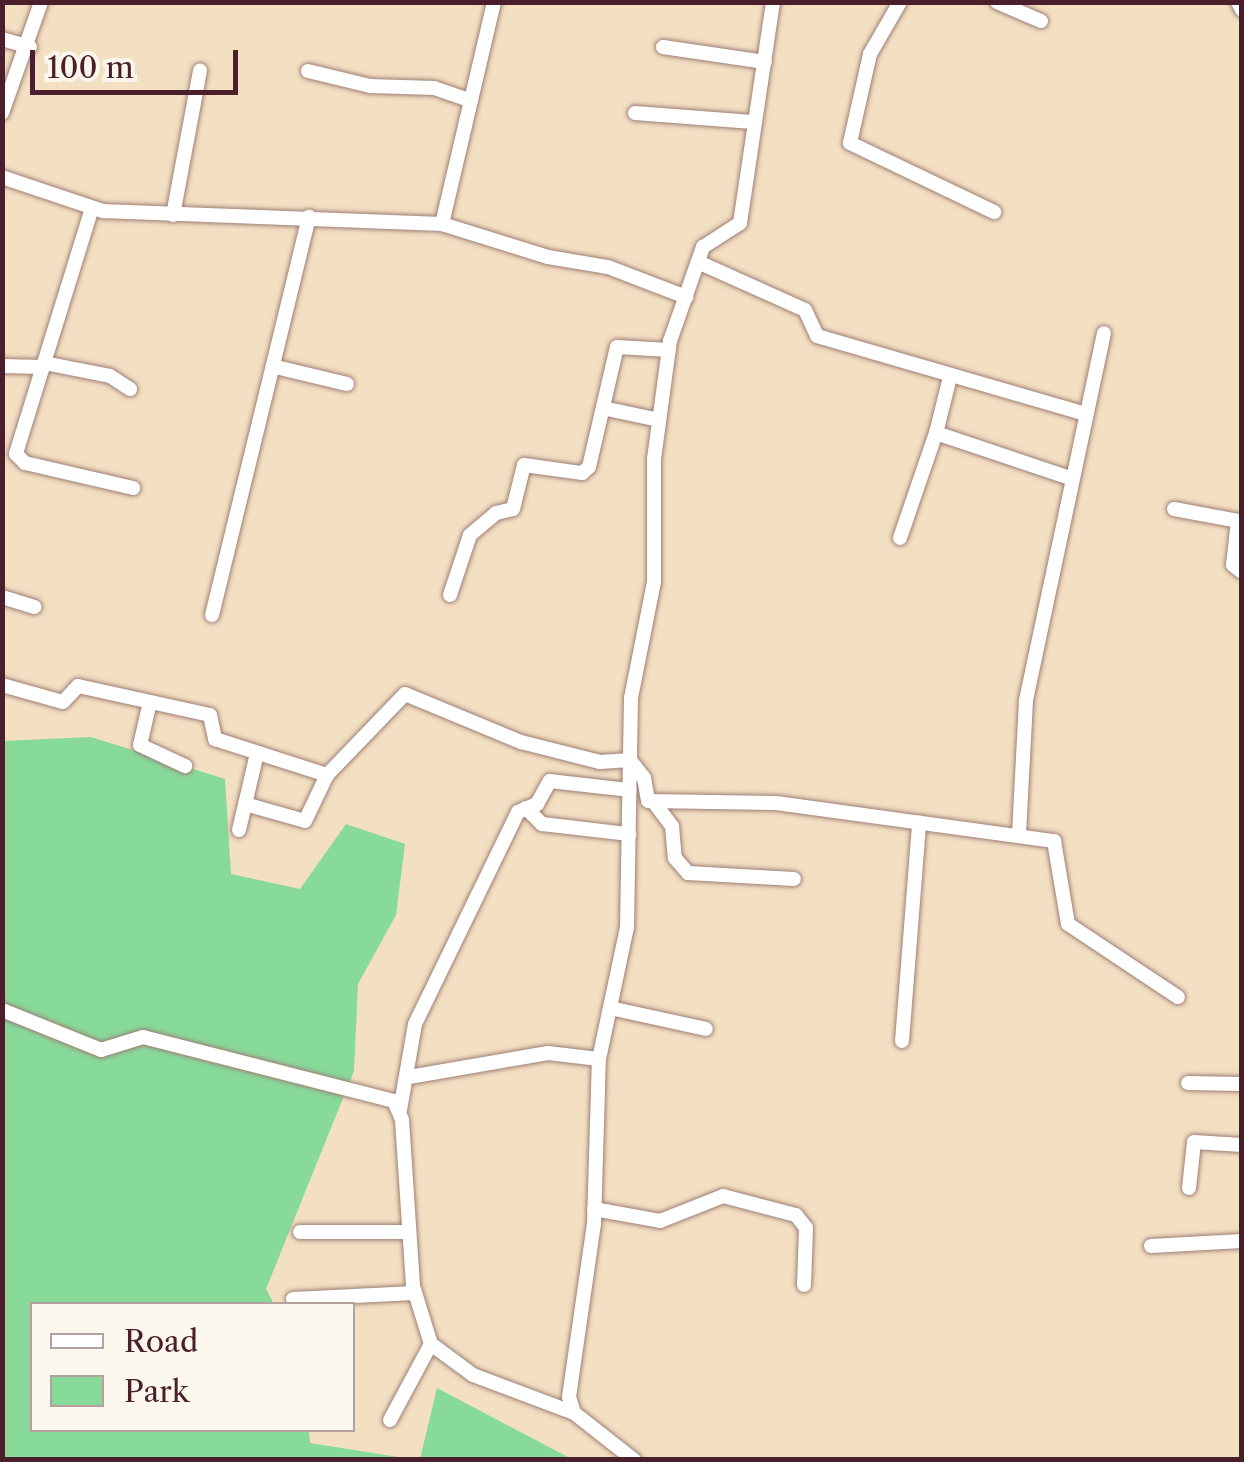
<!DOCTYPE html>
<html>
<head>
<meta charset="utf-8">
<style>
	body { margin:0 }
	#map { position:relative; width:1244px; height:1462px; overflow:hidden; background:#f3dfc2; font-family:"Libre Caslon Text",serif }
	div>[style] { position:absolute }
	.green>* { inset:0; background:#88da9a }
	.roads { filter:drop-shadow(0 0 2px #9e7f76) drop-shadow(0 0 2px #9e7f76) }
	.minor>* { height:14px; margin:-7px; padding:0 7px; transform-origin:7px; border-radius:7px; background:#fff }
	span { translate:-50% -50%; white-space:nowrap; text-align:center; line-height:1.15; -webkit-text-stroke:8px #fbf7ec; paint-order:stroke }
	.frame { position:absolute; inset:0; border:5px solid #4a1f2b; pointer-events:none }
	.legend { position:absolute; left:30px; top:1302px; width:325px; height:130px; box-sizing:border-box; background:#fbf7ec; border:2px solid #b4a19f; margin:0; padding:12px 18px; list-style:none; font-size:30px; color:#4a1f2b }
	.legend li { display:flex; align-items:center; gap:20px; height:50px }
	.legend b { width:50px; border:2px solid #b4a19f }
	.scale { position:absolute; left:30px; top:50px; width:208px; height:45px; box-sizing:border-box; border:5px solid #4a1f2b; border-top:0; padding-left:12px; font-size:30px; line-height:35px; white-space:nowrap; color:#4a1f2b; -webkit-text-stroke:8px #fbf7ec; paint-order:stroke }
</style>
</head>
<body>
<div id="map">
	<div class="green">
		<div style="clip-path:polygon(91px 737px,225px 779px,231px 874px,300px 889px,346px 824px,405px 844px,396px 915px,358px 984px,354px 1071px,266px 1289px,274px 1304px,32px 1304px,32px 1430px,309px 1430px,310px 1443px,411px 1459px,3px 1459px,2px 741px)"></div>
		<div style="clip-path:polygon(437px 1388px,568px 1457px,571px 1459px,420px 1459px)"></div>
	</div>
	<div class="roads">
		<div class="minor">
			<div style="left:900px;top:2px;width:60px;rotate:120deg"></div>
			<div style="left:870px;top:54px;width:91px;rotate:102.7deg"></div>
			<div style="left:850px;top:143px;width:160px;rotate:25.6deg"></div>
			<div style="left:997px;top:2px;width:48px;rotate:23.4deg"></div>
			<div style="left:1238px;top:2px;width:9px;rotate:63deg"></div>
			<div style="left:2px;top:39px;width:29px;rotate:16deg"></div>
			<div style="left:663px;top:47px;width:103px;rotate:8.4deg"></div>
			<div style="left:308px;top:71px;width:64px;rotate:13.6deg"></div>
			<div style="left:370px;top:86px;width:64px;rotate:1.8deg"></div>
			<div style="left:434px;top:88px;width:39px;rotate:19deg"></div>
			<div style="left:2px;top:113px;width:118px;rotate:-70.6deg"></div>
			<div style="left:635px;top:113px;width:118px;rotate:4.4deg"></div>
			<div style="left:2px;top:177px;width:107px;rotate:18.6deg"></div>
			<div style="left:103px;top:211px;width:339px;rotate:2.2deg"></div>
			<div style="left:442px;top:224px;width:111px;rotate:17.3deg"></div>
			<div style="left:548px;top:257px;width:61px;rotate:9.5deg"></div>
			<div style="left:608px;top:267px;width:84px;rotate:21deg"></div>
			<div style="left:92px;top:208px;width:257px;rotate:107.2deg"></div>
			<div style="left:16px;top:454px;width:13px;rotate:45deg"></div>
			<div style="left:25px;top:463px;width:111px;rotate:13deg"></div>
			<div style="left:173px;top:215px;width:147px;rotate:-79.4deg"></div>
			<div style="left:442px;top:224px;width:228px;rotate:-76.8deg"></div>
			<div style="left:698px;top:262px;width:117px;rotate:24.2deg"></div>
			<div style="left:805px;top:310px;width:29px;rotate:65deg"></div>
			<div style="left:817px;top:336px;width:279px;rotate:16.2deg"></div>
			<div style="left:44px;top:363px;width:67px;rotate:11.1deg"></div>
			<div style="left:110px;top:376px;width:24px;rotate:33deg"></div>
			<div style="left:2px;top:366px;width:41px;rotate:1.4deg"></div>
			<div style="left:276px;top:367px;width:73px;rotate:13.5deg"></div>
			<div style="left:950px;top:377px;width:58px;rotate:104deg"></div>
			<div style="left:936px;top:433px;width:141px;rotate:18.6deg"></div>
			<div style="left:603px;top:408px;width:57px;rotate:12.1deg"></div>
			<div style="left:1174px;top:509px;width:65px;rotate:10.6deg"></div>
			<div style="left:1238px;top:521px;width:44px;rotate:96.5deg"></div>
			<div style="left:1233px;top:565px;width:11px;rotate:38deg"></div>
			<div style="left:900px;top:538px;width:111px;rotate:-71.1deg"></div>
			<div style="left:450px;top:595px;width:63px;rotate:-71.6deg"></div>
			<div style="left:470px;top:535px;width:34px;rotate:-40deg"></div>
			<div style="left:496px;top:513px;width:17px;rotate:-13deg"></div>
			<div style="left:513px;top:509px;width:45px;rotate:-76deg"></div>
			<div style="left:524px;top:465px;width:59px;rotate:7.9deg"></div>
			<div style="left:582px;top:473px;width:9px;rotate:-41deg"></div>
			<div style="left:589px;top:467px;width:123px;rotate:-76.9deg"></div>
			<div style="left:617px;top:347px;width:52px;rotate:3.3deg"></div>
			<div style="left:2px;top:597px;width:34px;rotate:17deg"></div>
			<div style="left:212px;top:615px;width:410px;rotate:-76.3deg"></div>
			<div style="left:2px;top:685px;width:63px;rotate:15.6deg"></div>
			<div style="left:63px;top:702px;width:22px;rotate:-47deg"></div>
			<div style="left:78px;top:686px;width:135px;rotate:12.4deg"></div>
			<div style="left:210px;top:715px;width:25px;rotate:78deg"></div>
			<div style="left:215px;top:739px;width:118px;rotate:17.8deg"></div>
			<div style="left:327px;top:775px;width:112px;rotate:-46.1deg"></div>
			<div style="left:405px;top:694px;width:126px;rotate:22.5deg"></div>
			<div style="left:521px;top:742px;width:81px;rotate:14.2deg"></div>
			<div style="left:600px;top:762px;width:30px;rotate:-4deg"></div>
			<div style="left:630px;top:760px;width:23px;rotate:52deg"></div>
			<div style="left:644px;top:778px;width:23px;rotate:80deg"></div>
			<div style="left:648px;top:801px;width:128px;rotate:0.9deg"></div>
			<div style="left:776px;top:803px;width:281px;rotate:7.8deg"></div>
			<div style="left:1054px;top:841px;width:84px;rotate:80.4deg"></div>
			<div style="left:1068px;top:924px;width:132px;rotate:33.6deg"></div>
			<div style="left:150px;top:702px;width:44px;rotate:103.1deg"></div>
			<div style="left:140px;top:745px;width:50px;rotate:25deg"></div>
			<div style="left:653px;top:801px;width:31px;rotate:53deg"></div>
			<div style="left:672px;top:826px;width:32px;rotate:85deg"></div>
			<div style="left:675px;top:858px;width:20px;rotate:49deg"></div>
			<div style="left:688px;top:873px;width:106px;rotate:3.2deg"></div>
			<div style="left:245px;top:804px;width:62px;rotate:15.8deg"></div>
			<div style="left:305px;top:821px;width:51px;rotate:-64.4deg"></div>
			<div style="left:526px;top:808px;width:23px;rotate:45deg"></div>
			<div style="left:542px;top:824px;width:88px;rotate:6.6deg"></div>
			<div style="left:239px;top:830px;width:79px;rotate:-76.8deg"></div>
			<div style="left:1019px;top:834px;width:134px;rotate:-87deg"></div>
			<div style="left:1026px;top:700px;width:375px;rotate:-78deg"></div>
			<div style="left:610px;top:1008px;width:98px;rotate:12.3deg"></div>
			<div style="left:2px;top:1010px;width:107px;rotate:22deg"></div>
			<div style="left:101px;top:1050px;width:44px;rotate:-17.2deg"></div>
			<div style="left:143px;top:1037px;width:259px;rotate:14.3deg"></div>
			<div style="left:394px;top:1101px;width:21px;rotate:67deg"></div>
			<div style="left:402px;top:1120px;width:166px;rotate:86.2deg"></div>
			<div style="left:413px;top:1286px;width:61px;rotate:72.8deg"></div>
			<div style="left:431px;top:1344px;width:52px;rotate:36.4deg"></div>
			<div style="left:473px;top:1375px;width:108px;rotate:20.6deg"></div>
			<div style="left:902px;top:1041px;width:219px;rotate:-85.5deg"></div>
			<div style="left:409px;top:1077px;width:141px;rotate:-9.8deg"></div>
			<div style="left:548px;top:1053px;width:51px;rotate:6.7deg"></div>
			<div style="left:1188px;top:1083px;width:54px;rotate:1.1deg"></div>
			<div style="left:400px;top:1110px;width:87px;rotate:-80.1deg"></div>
			<div style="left:415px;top:1024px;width:236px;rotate:-64.1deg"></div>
			<div style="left:518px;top:812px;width:21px;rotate:-23deg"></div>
			<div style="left:537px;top:804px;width:26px;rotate:-61deg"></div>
			<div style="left:550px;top:781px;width:80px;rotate:6.5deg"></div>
			<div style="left:1189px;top:1188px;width:46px;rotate:-83.8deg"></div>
			<div style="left:1194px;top:1142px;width:48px;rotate:3.6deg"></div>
			<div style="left:594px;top:1209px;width:67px;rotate:10.3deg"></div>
			<div style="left:660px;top:1221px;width:68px;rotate:-21.6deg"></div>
			<div style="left:723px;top:1196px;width:75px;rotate:14.6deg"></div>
			<div style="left:796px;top:1215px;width:16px;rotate:52deg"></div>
			<div style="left:806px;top:1228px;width:57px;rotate:92deg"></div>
			<div style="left:300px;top:1232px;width:109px"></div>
			<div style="left:1151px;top:1246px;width:91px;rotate:-3.1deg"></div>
			<div style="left:293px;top:1299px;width:121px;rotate:-2.8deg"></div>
			<div style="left:390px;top:1420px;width:86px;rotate:-61.7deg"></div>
			<div style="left:634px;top:1460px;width:76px;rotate:-141.9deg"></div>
			<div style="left:574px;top:1413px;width:17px;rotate:-107deg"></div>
			<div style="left:569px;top:1397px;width:175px;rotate:-81.8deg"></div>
			<div style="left:594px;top:1224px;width:165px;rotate:-88.3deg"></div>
			<div style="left:599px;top:1059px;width:135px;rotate:-78deg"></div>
			<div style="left:627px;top:927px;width:229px;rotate:-89deg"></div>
			<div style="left:631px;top:698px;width:118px;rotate:-78.8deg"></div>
			<div style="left:654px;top:582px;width:123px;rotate:-90deg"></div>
			<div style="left:654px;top:459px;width:119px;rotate:-82.3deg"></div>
			<div style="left:670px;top:341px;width:100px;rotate:-70.7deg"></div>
			<div style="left:703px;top:247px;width:44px;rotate:-33deg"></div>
			<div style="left:740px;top:223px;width:223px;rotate:-81.5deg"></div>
		</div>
	</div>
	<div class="frame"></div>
	<ul class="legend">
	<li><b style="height:12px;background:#fff"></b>Road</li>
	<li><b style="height:28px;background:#88da9a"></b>Park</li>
	</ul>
	<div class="scale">100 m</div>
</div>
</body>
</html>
